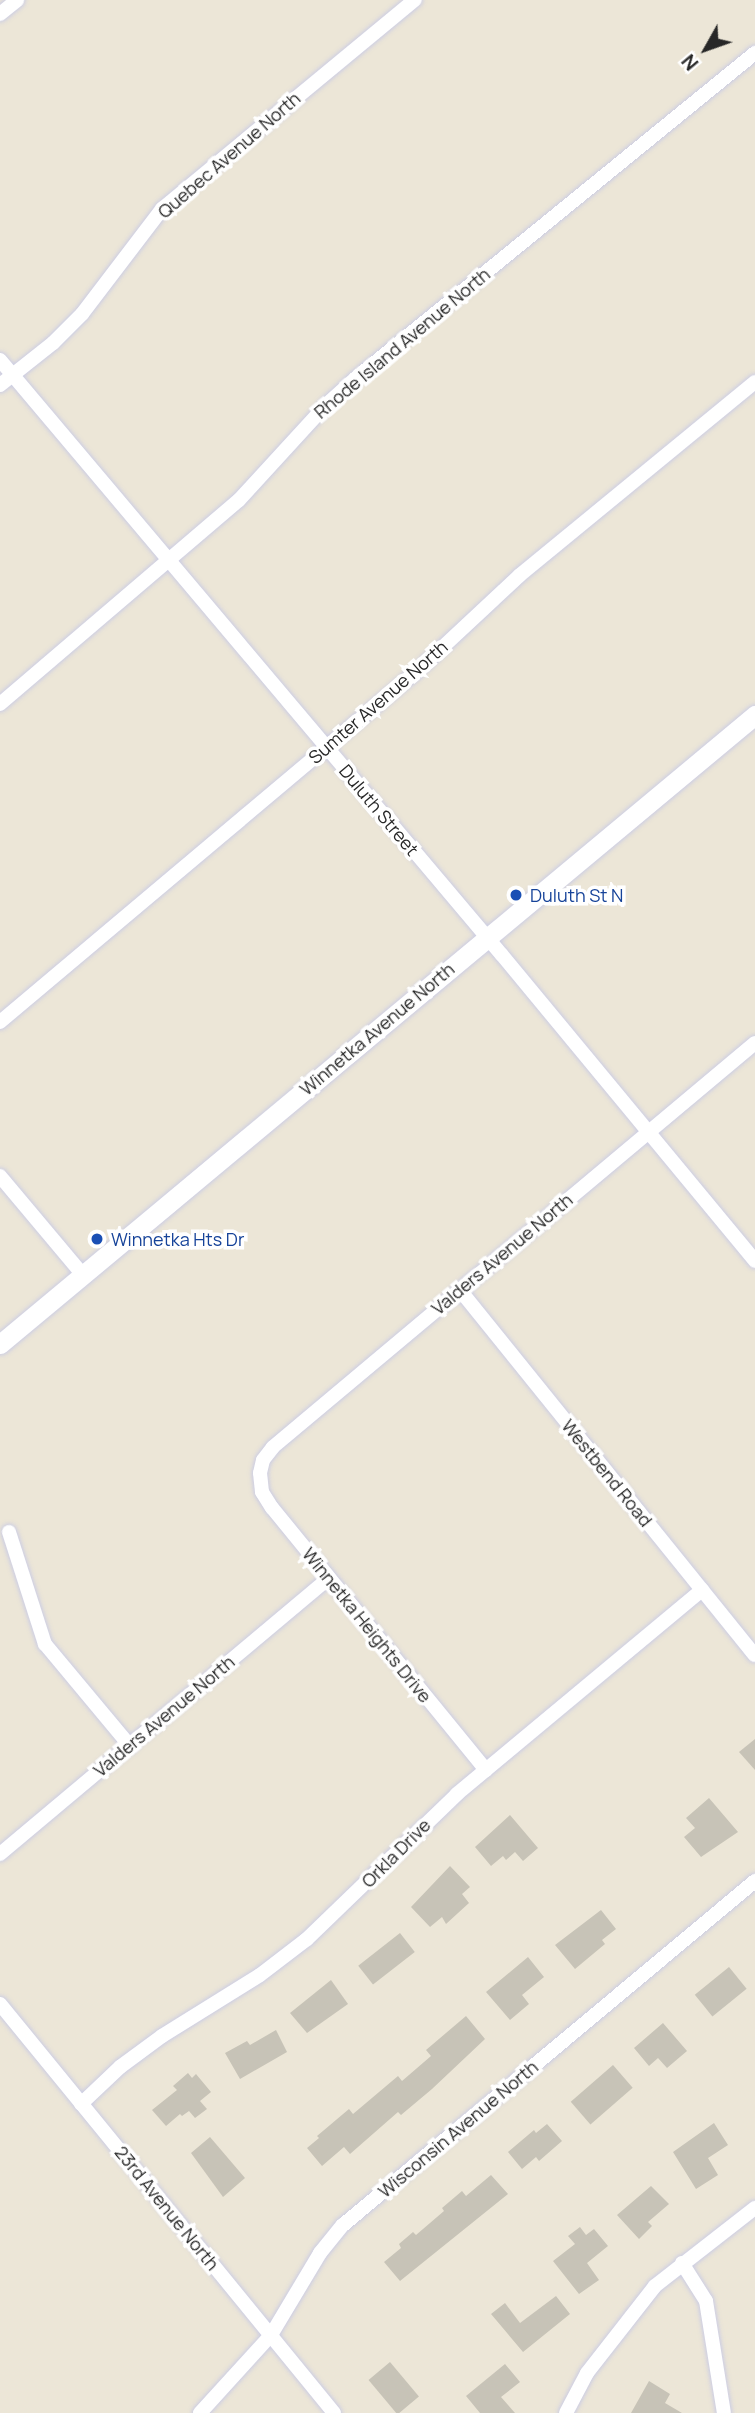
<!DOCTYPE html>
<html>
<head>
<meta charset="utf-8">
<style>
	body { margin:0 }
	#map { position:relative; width:755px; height:2413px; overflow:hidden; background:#ece6d7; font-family:Manrope,sans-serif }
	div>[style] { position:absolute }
	.building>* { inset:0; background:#c7c3b7; transform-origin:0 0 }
	.roads { filter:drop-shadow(0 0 2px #cccde3) drop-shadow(0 0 2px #cccde3) }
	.minor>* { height:14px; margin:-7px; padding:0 7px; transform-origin:7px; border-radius:7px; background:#fff }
	.secondary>* { height:19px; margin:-9.5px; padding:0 9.5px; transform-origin:9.5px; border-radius:9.5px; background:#fff }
	.dots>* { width:19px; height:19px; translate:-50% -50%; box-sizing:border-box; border:4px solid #fff; border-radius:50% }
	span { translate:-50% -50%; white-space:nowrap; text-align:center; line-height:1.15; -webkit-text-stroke:7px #fff; paint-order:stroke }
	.street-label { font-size:18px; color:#272727 }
	.transit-label { font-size:18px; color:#164399 }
	.left { translate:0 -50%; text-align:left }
	.north { position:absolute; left:671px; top:14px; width:70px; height:70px; -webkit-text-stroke:5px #fff; paint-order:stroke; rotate:230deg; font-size:19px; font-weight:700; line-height:28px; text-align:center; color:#272727 }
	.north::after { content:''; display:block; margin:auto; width:24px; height:32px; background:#272727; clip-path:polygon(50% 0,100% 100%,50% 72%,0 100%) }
</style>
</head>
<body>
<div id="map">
	<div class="building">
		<div style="clip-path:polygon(755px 1739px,755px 1770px,739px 1752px)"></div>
		<div style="clip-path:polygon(709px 1798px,738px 1832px,701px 1857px,684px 1837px,695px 1828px,686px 1818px)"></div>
		<div style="clip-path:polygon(510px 1815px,538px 1848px,523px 1861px,515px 1852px,506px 1860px,503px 1856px,491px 1866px,475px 1847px)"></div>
		<div style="clip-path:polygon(450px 1866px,470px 1887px,462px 1894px,469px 1903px,446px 1924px,442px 1917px,430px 1927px,411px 1907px)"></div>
		<div style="clip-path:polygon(601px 1910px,616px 1929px,602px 1940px,605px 1944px,575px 1969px,555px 1945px)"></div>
		<div style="left:400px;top:1933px;width:24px;height:53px;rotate:52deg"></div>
		<div style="clip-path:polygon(528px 1957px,544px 1977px,522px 1995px,529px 2004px,510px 2020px,486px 1992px)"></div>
		<div style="left:729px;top:1967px;width:28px;height:44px;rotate:51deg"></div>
		<div style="clip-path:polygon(331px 1980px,348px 2004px,307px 2033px,290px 2013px)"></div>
		<div style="clip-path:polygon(466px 2016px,485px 2039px,432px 2089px,401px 2115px,398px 2112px,350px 2154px,344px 2147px,322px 2166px,307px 2148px,319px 2138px,317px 2136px,349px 2109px,353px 2114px,398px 2076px,402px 2081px,431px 2056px,426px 2050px)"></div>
		<div style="clip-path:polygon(663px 2023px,687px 2051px,667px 2068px,658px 2058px,649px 2066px,634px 2048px)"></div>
		<div style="clip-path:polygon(276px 2030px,287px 2052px,240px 2079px,225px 2053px,247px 2041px,250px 2045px)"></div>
		<div style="left:613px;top:2065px;width:30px;height:56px;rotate:49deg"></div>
		<div style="clip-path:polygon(188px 2073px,192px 2078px,196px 2074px,211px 2092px,200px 2101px,207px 2109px,195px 2118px,189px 2111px,182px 2116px,180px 2114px,166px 2126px,152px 2110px,177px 2090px,173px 2086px)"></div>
		<div style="clip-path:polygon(714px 2123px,728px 2145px,708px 2158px,718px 2175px,696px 2189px,673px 2152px)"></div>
		<div style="clip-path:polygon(547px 2124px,562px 2141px,539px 2161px,536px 2157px,522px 2169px,508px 2152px,534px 2130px,536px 2133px)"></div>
		<div style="clip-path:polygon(210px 2137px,245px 2178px,223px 2197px,191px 2153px)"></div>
		<div style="clip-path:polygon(491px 2175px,508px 2194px,400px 2281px,384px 2262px,401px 2248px,399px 2244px,413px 2232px,416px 2235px,444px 2211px,442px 2208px,462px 2191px,466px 2196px)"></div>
		<div style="clip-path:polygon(651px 2186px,669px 2204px,648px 2222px,652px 2226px,639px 2239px,617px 2215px)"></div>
		<div style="clip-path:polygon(580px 2227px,586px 2235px,594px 2229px,608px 2246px,587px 2263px,599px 2280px,579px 2294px,553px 2261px,575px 2244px,568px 2236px)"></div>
		<div style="clip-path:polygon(556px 2296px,570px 2314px,523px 2352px,491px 2314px,505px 2303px,520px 2323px)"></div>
		<div style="left:390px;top:2362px;width:45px;height:28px;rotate:50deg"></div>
		<div style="clip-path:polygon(505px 2364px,520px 2382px,501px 2397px,515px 2413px,480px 2413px,466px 2396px)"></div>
		<div style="clip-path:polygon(649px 2381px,670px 2394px,665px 2403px,682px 2413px,631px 2413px)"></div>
	</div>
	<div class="roads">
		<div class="minor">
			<div style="left:0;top:14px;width:22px;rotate:-39deg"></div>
			<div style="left:0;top:360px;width:778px;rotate:49.85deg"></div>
			<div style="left:502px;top:955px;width:397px;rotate:50.4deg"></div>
			<div style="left:0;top:385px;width:68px;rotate:-38.4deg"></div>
			<div style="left:53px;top:343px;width:41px;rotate:-45deg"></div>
			<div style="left:82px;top:314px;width:132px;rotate:-52.7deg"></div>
			<div style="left:162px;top:209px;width:328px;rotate:-39.6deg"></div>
			<div style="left:0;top:704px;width:314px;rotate:-40.5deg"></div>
			<div style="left:239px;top:500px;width:129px;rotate:-47.5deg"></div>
			<div style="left:326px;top:405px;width:40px;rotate:-42deg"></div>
			<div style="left:356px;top:378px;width:515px;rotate:-39.16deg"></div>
			<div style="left:0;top:1022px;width:544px;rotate:-40.08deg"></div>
			<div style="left:416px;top:672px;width:142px;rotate:-43deg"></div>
			<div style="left:520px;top:575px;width:304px;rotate:-39.4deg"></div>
			<div style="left:0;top:1176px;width:129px;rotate:50deg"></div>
			<div style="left:460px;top:1290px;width:469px;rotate:51.1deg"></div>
			<div style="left:9px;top:1532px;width:118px;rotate:72.2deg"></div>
			<div style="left:45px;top:1644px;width:133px;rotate:50.2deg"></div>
			<div style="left:486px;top:1770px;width:338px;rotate:-129.2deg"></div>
			<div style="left:272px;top:1508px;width:19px;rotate:-122deg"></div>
			<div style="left:262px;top:1492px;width:19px;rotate:-96deg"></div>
			<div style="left:260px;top:1473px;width:13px;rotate:-77deg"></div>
			<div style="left:263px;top:1460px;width:16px;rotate:-52deg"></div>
			<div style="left:273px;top:1447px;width:629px;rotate:-39.97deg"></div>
			<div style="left:0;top:1854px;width:429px;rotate:-40deg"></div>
			<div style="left:0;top:2004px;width:528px;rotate:50.76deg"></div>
			<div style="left:81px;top:2104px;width:54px;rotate:-43.5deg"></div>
			<div style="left:120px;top:2067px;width:52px;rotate:-36.4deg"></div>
			<div style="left:162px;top:2036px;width:115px;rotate:-31.9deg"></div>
			<div style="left:260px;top:1975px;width:59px;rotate:-37.5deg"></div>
			<div style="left:307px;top:1939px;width:209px;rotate:-44deg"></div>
			<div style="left:457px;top:1794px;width:319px;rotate:-39.8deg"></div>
			<div style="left:682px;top:2263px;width:45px;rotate:57.7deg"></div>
			<div style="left:706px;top:2301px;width:113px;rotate:80.9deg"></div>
			<div style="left:200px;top:2413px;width:105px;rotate:-47.7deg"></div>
			<div style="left:271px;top:2335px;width:96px;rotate:-59.1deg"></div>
			<div style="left:320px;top:2253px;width:36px;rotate:-51deg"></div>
			<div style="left:343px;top:2225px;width:537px;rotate:-39.86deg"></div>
			<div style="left:566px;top:2413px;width:45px;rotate:-62.3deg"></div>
			<div style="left:587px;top:2373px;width:110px;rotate:-52deg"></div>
			<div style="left:655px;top:2286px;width:127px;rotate:-38deg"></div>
		</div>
		<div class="secondary">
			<div style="left:0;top:1344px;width:983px;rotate:-39.8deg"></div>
		</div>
	</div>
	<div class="dots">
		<div style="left:516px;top:895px;background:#1a4fb4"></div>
		<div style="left:97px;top:1239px;background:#1a4fb4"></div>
	</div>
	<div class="street-label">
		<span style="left:229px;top:155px;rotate:-41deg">Quebec Avenue North</span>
		<span style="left:402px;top:343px;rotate:-40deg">Rhode Island Avenue North</span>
		<span style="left:378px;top:702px;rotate:-41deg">Sumter Avenue North</span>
		<span style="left:379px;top:810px;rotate:50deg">Duluth Street</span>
		<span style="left:377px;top:1029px;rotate:-40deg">Winnetka Avenue North</span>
		<span style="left:502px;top:1254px;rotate:-40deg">Valders Avenue North</span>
		<span style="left:607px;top:1473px;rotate:51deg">Westbend Road</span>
		<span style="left:367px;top:1625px;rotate:51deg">Winnetka Heights Drive</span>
		<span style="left:164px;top:1716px;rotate:-40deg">Valders Avenue North</span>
		<span style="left:396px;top:1853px;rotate:-45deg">Orkla Drive</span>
		<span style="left:458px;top:2129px;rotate:-40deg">Wisconsin Avenue North</span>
		<span style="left:167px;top:2208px;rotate:51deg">23rd Avenue North</span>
	</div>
	<div class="transit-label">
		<span class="left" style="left:530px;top:895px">Duluth St N</span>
		<span class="left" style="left:111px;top:1239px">Winnetka Hts Dr</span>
	</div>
	<div class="north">N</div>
</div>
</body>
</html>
